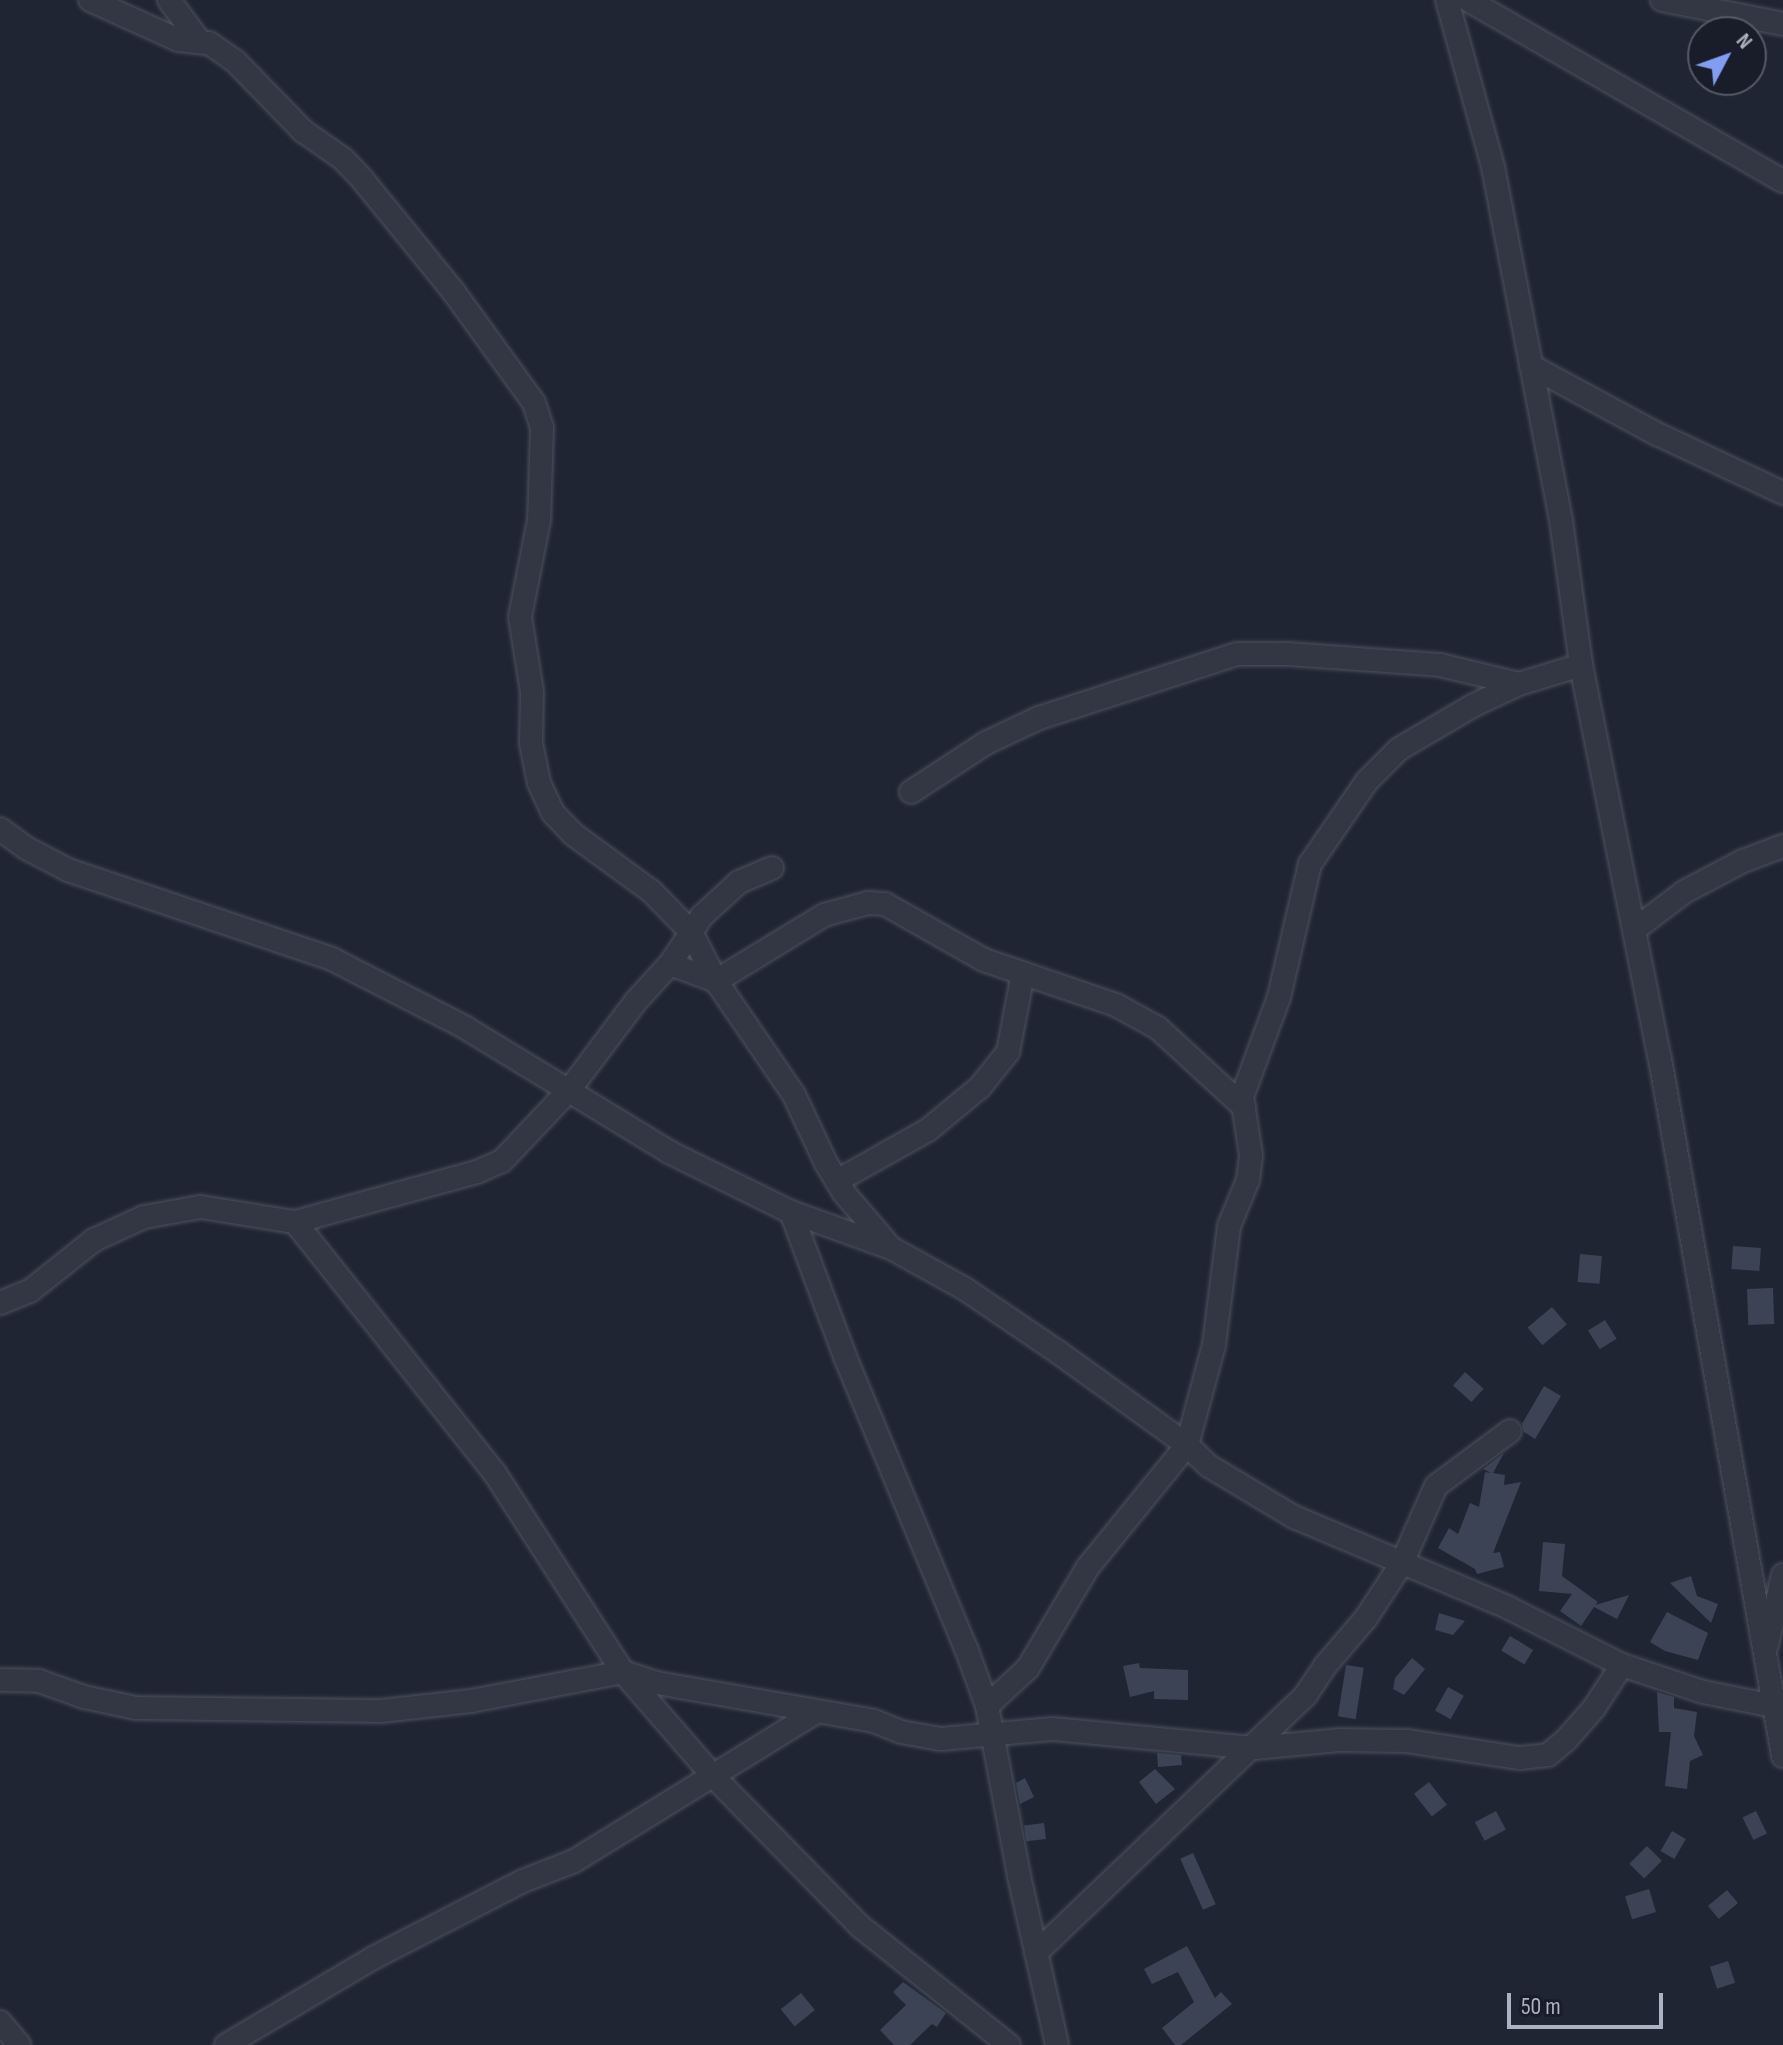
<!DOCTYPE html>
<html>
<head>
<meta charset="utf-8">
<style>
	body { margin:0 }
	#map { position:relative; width:1783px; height:2045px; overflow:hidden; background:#202534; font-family:"Sofia Sans Condensed",sans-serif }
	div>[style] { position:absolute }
	.building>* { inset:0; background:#3c4354; transform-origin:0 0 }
	.roads { filter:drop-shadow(0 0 2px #4d5260) drop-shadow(0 0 2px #4d5260) }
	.street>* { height:22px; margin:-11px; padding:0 11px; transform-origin:11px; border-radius:11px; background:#333744 }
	span { translate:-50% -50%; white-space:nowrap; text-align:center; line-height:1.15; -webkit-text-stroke:7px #181d29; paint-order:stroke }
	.north { position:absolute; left:1687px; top:16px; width:80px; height:80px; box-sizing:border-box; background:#181d29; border:2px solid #535966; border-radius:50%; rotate:49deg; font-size:22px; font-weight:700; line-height:32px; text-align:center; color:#acb2c2 }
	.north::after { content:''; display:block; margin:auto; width:28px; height:36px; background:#829df1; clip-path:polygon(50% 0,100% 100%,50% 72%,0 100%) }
	.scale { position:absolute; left:1507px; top:1993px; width:156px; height:36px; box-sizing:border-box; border:4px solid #acb2c2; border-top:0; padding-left:10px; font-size:24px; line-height:28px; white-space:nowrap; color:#acb2c2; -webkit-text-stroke:6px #181d29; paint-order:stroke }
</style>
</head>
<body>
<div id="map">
	<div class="building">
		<div style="left:1733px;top:1246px;width:28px;height:23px;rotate:4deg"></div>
		<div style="left:1580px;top:1254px;width:22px;height:28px;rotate:5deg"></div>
		<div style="left:1773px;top:1288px;width:36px;height:26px;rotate:88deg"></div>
		<div style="left:1552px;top:1307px;width:23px;height:32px;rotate:50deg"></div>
		<div style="left:1605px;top:1320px;width:22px;height:20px;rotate:58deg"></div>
		<div style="left:1465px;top:1372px;width:25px;height:18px;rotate:42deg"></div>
		<div style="clip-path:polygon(1544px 1386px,1561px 1396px,1535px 1439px,1524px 1432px,1522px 1424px)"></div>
		<div style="clip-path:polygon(1504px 1453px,1493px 1473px,1505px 1475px,1504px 1485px,1521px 1482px,1493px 1553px,1500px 1552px,1504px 1567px,1477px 1574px,1475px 1569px,1438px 1548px,1449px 1528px,1458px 1534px,1470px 1503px,1479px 1507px,1485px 1472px,1491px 1473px,1483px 1469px)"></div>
		<div style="clip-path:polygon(1543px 1542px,1565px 1544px,1562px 1576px,1598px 1602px,1595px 1605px,1629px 1595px,1617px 1619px,1594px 1607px,1581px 1626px,1560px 1611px,1572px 1594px,1539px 1591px)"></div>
		<div style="clip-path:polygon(1691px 1576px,1697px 1596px,1718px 1604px,1711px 1623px,1670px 1583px)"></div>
		<div style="clip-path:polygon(1667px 1612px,1708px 1633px,1698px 1660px,1665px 1651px,1650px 1642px)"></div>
		<div style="clip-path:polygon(1439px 1613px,1465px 1621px,1453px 1635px,1435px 1630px)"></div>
		<div style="left:1510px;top:1636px;width:27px;height:17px;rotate:31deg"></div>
		<div style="clip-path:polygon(1412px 1658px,1425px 1669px,1404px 1695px,1393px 1689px,1395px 1678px)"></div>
		<div style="clip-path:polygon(1139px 1663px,1140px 1668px,1188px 1670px,1188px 1700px,1154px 1699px,1154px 1691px,1130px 1697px,1123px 1666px)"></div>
		<div style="left:1346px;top:1665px;width:18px;height:52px;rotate:9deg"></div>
		<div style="left:1448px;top:1687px;width:18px;height:27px;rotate:29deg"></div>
		<div style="clip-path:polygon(1657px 1692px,1674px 1697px,1674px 1708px,1697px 1712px,1694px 1736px,1703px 1755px,1690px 1761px,1687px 1789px,1665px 1786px,1671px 1732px,1659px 1732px)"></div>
		<div style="clip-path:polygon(1157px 1753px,1181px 1755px,1182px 1765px,1158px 1767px)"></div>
		<div style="clip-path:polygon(1155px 1769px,1175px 1789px,1156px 1804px,1139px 1782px)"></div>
		<div style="clip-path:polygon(1025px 1778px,1034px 1797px,1020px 1804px,1016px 1783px)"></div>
		<div style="left:1429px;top:1782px;width:29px;height:19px;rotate:52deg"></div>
		<div style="left:1496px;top:1811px;width:21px;height:24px;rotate:62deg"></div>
		<div style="left:1756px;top:1811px;width:25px;height:15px;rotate:64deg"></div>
		<div style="left:1044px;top:1823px;width:16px;height:20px;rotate:83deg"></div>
		<div style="left:1672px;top:1831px;width:16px;height:23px;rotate:30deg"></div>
		<div style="left:1647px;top:1846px;width:21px;height:25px;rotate:45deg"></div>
		<div style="left:1193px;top:1853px;width:56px;height:14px;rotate:66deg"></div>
		<div style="left:1649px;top:1889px;width:24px;height:25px;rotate:73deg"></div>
		<div style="left:1727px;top:1890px;width:17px;height:25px;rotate:50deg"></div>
		<div style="clip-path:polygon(1187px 1946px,1215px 1998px,1221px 1992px,1232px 2004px,1181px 2045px,1175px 2045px,1162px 2028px,1194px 2002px,1178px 1972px,1152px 1984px,1144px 1969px)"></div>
		<div style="left:1728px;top:1961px;width:23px;height:19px;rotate:72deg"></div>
		<div style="clip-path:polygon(903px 1982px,946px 2013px,937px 2027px,932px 2024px,910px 2045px,894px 2045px,880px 2030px,906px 2005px,893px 1992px)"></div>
		<div style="left:801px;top:1993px;width:22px;height:26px;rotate:51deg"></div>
	</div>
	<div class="roads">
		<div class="street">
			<div style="left:90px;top:0;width:97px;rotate:24.4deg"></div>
			<div style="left:178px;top:40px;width:31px;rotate:6deg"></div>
			<div style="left:209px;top:43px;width:32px;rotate:35deg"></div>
			<div style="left:235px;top:61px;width:98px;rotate:45.8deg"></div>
			<div style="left:303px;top:131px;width:49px;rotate:35deg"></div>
			<div style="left:343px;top:159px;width:28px;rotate:46deg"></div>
			<div style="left:362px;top:179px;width:144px;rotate:50.9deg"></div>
			<div style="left:453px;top:291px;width:138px;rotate:54.1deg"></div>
			<div style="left:534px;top:403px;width:25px;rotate:72deg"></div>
			<div style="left:542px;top:427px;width:93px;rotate:91.8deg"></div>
			<div style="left:539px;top:520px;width:99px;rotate:101.1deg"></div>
			<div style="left:520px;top:617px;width:76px;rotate:80.9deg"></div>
			<div style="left:532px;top:692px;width:51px;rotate:91.1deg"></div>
			<div style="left:531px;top:743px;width:41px;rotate:78.7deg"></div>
			<div style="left:539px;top:783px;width:33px;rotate:65deg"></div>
			<div style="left:553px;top:813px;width:29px;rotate:46deg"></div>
			<div style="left:573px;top:834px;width:97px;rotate:36.2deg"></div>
			<div style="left:651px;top:891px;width:57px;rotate:45.7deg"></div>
			<div style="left:691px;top:932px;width:55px;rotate:63deg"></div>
			<div style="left:716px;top:981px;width:138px;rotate:55.6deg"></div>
			<div style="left:794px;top:1095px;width:75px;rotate:64.8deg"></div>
			<div style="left:826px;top:1163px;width:35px;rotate:59deg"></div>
			<div style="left:844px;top:1193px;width:71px;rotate:49.6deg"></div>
			<div style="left:169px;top:0;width:52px;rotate:53.6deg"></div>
			<div style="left:1447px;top:0;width:173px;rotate:74.6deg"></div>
			<div style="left:1493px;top:167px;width:359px;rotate:79.1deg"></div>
			<div style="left:1561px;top:520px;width:146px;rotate:82.1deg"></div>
			<div style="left:1581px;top:665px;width:402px;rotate:78.7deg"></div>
			<div style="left:1660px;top:1059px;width:708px;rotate:79.99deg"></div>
			<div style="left:1468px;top:0;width:363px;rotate:29.9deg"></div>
			<div style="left:1662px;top:0;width:123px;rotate:11.2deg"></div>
			<div style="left:1531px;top:366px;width:143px;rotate:28.4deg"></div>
			<div style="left:1657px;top:434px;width:139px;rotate:25.1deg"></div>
			<div style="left:911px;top:792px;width:90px;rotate:-33.2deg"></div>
			<div style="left:986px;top:743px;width:59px;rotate:-25.3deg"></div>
			<div style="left:1039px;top:718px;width:208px;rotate:-17.9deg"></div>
			<div style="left:1237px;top:654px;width:51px"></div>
			<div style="left:1288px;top:654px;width:152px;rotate:4.1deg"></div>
			<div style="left:1440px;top:665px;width:81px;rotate:13.5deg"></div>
			<div style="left:0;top:829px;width:32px;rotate:36deg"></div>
			<div style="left:26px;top:848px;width:47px;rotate:27.6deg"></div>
			<div style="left:68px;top:870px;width:279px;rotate:18.6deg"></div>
			<div style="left:332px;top:959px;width:151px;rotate:27.2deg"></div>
			<div style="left:466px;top:1028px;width:238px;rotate:31.4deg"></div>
			<div style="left:669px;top:1152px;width:136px;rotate:26.2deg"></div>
			<div style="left:791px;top:1212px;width:106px;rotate:19.8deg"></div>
			<div style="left:891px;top:1248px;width:85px;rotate:29deg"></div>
			<div style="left:965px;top:1289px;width:112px;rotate:34.1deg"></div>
			<div style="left:1058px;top:1352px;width:159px;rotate:35.8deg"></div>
			<div style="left:1187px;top:1445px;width:30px;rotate:44deg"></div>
			<div style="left:1209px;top:1466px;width:99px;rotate:31deg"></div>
			<div style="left:1294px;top:1517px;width:233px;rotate:22.9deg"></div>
			<div style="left:1509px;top:1608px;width:127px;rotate:26.8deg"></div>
			<div style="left:1622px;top:1665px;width:85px;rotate:18.4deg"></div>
			<div style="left:1703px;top:1692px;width:82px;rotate:11.3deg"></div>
			<div style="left:1634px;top:930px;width:63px;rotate:-37.2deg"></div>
			<div style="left:1684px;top:892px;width:67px;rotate:-27.7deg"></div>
			<div style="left:1743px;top:861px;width:43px;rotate:-20.6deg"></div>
			<div style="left:670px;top:964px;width:49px;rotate:20.3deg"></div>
			<div style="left:716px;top:981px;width:127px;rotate:-31.4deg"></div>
			<div style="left:824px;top:915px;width:46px;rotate:-15.3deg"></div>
			<div style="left:868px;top:903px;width:17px;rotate:3deg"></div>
			<div style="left:885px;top:904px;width:114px;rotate:29.5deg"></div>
			<div style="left:984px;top:960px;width:139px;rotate:18.8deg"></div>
			<div style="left:1116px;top:1005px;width:48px;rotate:28.7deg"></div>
			<div style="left:1158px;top:1028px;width:117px;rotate:42.6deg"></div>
			<div style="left:837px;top:1181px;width:104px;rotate:-29.3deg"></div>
			<div style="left:928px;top:1130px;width:67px;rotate:-39.6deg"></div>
			<div style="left:980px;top:1087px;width:45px;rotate:-51.3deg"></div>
			<div style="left:1008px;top:1052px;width:80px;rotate:-79.2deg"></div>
			<div style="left:791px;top:1212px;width:157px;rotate:69.5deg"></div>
			<div style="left:846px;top:1359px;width:313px;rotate:67.5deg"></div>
			<div style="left:966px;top:1648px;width:62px;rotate:70.1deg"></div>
			<div style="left:987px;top:1706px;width:173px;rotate:79.3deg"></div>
			<div style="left:1019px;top:1876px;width:173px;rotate:77.3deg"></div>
			<div style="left:295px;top:1222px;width:320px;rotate:51.5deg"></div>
			<div style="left:494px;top:1472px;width:238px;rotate:57.2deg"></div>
			<div style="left:623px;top:1672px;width:138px;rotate:49.1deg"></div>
			<div style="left:713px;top:1776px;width:211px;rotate:45.6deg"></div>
			<div style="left:861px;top:1927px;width:189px;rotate:38.6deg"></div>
			<div style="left:0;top:1303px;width:32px;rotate:-22deg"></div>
			<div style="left:30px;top:1291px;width:82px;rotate:-38.6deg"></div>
			<div style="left:94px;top:1240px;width:55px;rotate:-24.7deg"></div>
			<div style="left:144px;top:1217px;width:58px;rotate:-10deg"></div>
			<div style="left:201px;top:1207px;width:95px;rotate:9.1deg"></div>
			<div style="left:295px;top:1222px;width:189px;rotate:-15.4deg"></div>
			<div style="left:477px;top:1172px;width:27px;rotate:-24deg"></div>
			<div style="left:502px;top:1161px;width:99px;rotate:-46.6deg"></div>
			<div style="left:570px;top:1089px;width:110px;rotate:-53.1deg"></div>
			<div style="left:636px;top:1001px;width:50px;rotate:-47.4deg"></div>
			<div style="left:670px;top:964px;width:58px;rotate:-56.3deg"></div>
			<div style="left:702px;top:916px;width:50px;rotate:-42.6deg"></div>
			<div style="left:739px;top:882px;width:36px;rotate:-23deg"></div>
			<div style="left:1767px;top:1645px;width:72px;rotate:-77.1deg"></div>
			<div style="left:0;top:1680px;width:39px;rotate:1deg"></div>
			<div style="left:39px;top:1681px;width:48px;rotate:19.6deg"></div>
			<div style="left:84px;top:1697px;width:53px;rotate:11.9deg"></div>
			<div style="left:136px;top:1708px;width:245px;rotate:0.7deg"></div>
			<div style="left:381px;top:1711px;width:91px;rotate:-6.3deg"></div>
			<div style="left:471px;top:1701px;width:155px;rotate:-10.8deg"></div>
			<div style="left:623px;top:1672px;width:36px;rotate:18deg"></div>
			<div style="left:657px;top:1683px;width:220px;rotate:9.9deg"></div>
			<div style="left:874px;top:1721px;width:29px;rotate:22deg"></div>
			<div style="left:901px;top:1732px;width:41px;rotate:9.9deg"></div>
			<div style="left:941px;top:1739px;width:112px;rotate:-5.1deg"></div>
			<div style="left:1053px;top:1729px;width:203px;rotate:5.4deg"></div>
			<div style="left:1255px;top:1748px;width:84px;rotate:-5.4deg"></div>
			<div style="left:1339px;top:1740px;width:68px;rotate:0.8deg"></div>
			<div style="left:1407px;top:1741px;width:114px;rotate:8.6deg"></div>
			<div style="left:1520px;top:1758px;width:28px;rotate:-6deg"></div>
			<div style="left:1548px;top:1755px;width:23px;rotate:-40deg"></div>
			<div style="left:1566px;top:1740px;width:43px;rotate:-48.8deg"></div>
			<div style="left:1594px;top:1708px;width:51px;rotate:-56.9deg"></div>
			<div style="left:987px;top:1706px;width:56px;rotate:-42.8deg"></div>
			<div style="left:1028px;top:1668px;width:117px;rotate:-59.3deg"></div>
			<div style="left:1088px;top:1567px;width:157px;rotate:-50.9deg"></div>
			<div style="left:1187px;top:1445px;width:104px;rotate:-74.9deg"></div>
			<div style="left:1214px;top:1345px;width:120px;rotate:-82.8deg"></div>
			<div style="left:1229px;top:1226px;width:50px;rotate:-67.6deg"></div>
			<div style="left:1248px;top:1180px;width:25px;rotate:-83deg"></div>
			<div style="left:1251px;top:1155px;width:59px;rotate:-98.8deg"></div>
			<div style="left:1242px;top:1097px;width:107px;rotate:-69.7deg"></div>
			<div style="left:1279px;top:997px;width:137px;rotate:-76.9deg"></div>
			<div style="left:1310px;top:864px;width:101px;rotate:-55.5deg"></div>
			<div style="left:1367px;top:781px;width:45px;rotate:-45deg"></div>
			<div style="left:1399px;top:749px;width:87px;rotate:-30.4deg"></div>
			<div style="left:1474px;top:705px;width:50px;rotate:-25deg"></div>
			<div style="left:1519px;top:684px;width:65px;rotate:-17deg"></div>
			<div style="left:1036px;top:1953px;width:372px;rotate:-43.7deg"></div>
			<div style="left:1305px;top:1696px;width:36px;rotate:-56deg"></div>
			<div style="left:1325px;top:1666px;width:63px;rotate:-49.5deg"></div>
			<div style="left:1366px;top:1618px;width:66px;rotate:-56.8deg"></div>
			<div style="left:1402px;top:1563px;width:84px;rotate:-66.2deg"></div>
			<div style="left:1436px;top:1486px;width:92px;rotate:-36.6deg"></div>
			<div style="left:0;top:2022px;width:30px;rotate:50deg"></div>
			<div style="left:226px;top:2045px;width:171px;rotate:-30.6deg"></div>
			<div style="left:373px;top:1958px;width:169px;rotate:-27.2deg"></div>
			<div style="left:523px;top:1881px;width:55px;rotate:-21.4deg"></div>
			<div style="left:574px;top:1861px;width:284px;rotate:-31.6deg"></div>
		</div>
	</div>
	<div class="north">N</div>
	<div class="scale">50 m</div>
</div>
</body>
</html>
